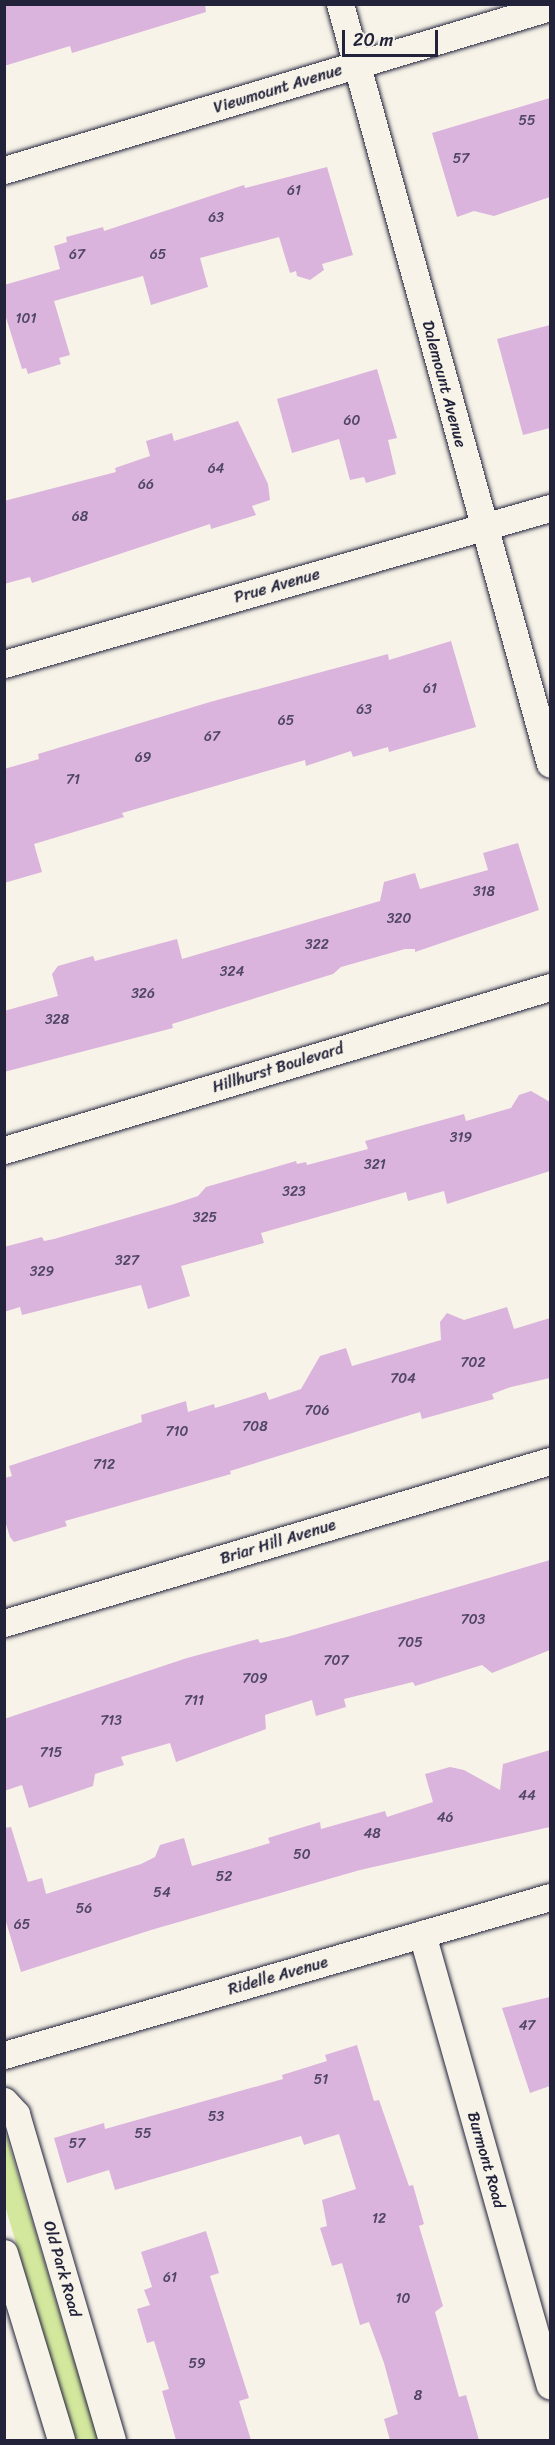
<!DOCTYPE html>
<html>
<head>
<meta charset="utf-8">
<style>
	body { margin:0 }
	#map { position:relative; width:555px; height:2445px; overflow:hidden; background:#f7f3e8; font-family:Sriracha,sans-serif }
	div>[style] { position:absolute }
	.green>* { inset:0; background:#d3e89d }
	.building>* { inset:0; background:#dab4dd }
	.roads { filter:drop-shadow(0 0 2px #22223b) drop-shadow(0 0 2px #22223b) }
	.street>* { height:27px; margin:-13.5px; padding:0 13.5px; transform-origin:13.5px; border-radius:13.5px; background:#f7f3e8 }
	span { translate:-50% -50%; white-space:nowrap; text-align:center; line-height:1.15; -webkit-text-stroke:4.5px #f7f3e8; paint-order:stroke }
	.number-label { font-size:14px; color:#504664 }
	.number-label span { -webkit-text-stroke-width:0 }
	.street-label { font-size:16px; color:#22223b }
	.frame { position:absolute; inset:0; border:6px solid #22223b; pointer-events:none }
	.scale { position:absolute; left:342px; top:30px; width:96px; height:27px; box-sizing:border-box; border:3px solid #22223b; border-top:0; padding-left:8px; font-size:18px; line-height:21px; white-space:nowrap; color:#22223b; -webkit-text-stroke:4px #f7f3e8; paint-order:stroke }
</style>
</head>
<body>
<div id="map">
	<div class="green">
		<div style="clip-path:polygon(4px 2128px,98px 2440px,75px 2440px,5px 2206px)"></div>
	</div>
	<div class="building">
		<div style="clip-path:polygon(4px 4px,205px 4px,206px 12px,72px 53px,70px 46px,4px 66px)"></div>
		<div style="clip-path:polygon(550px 98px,550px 197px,494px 216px,474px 211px,457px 217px,432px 133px)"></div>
		<div style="clip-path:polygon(327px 167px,353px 255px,322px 264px,324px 270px,310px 280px,297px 276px,296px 271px,290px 273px,279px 237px,200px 258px,208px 287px,151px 305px,143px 276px,54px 301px,70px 355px,59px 358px,61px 364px,28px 374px,26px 368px,22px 369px,4px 311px,4px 285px,60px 269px,54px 246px,67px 242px,66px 237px,103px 227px,104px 231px,244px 185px,245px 188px)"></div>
		<div style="clip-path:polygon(550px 325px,550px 428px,523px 435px,497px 339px)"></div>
		<div style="clip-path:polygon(377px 369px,397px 438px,388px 440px,396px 474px,366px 483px,364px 477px,350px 480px,339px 439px,292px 453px,277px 399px)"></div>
		<div style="clip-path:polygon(238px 421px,268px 484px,270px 500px,252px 506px,256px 515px,211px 529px,210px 524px,32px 583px,30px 577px,4px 584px,4px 501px,116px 472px,115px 468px,150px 456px,146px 441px,172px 433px,174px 441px)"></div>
		<div style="clip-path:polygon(451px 641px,476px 727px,389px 752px,388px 747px,353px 757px,351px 751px,306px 766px,305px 760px,122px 813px,124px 817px,34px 844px,42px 872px,4px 883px,4px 769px,39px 759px,38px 754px,210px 702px,388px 654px,389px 660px)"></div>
		<div style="clip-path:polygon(518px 843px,539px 910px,415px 952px,415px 949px,405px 949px,341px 967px,333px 974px,172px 1024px,173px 1028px,4px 1072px,4px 1011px,58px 996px,52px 974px,58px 966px,93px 956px,95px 961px,177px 939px,182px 959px,380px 901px,384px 882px,415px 873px,420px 889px,488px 870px,483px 853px)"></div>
		<div style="clip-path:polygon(531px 1091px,550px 1102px,550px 1171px,447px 1204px,444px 1191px,408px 1201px,406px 1192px,261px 1233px,264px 1243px,181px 1266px,190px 1296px,148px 1309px,141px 1285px,22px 1315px,20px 1307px,4px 1312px,4px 1247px,42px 1237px,44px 1241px,54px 1239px,171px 1205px,198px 1196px,206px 1187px,296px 1161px,297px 1164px,306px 1162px,307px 1165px,368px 1149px,365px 1141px,464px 1114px,466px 1121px,511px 1108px,519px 1095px)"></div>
		<div style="clip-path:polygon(507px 1307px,514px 1329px,550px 1318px,550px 1378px,511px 1387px,492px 1394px,494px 1399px,422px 1419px,420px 1412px,230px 1471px,231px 1474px,65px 1521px,67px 1526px,14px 1542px,10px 1537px,4px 1518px,4px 1478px,12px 1476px,9px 1466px,142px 1422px,141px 1415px,186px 1401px,188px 1412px,214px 1404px,215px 1408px,266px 1392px,269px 1400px,301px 1389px,320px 1356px,346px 1348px,352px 1366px,441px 1340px,440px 1322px,447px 1313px,464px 1320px)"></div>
		<div style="clip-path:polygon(550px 1560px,550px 1650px,492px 1673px,482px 1665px,415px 1686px,413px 1682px,344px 1699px,346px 1707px,316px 1716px,312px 1700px,265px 1715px,266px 1729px,176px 1762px,170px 1743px,121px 1757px,124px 1765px,95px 1774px,93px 1786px,29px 1808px,22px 1785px,4px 1791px,4px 1719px,187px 1658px,258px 1639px,260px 1643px,287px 1637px)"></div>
		<div style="clip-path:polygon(550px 1750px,550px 1827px,360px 1870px,151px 1930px,21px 1972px,4px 1915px,4px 1828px,11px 1827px,28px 1882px,42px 1878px,46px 1894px,141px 1864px,155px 1857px,160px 1845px,184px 1838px,192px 1866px,270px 1843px,268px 1838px,320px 1822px,321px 1829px,385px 1811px,387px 1817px,433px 1802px,425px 1774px,450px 1767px,464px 1770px,500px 1790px,503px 1764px)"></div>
		<div style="clip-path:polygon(550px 1997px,550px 2086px,530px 2093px,502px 2008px)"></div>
		<div style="clip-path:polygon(357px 2045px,374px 2101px,379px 2100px,409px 2186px,413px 2185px,424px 2224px,419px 2226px,443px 2306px,435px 2312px,459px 2397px,466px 2395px,479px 2440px,390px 2440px,384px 2419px,398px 2414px,384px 2363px,369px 2322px,360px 2325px,342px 2263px,332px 2266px,320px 2228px,327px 2226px,322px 2200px,356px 2189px,339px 2134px,304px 2145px,301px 2136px,115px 2190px,109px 2170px,67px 2183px,54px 2138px,104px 2123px,105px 2129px,283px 2079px,282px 2075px,327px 2061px,325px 2055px)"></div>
		<div style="clip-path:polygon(206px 2231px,219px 2273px,210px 2276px,249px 2398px,239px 2401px,251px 2440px,176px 2440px,162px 2391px,169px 2389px,154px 2341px,147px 2343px,137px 2309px,150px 2305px,144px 2290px,152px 2287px,141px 2252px)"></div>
	</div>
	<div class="roads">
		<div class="street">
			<div style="left:340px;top:4px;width:788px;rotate:74.55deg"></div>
			<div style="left:4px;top:170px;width:570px;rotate:-16.62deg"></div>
			<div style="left:4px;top:664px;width:568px;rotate:-15.95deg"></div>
			<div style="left:4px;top:1150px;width:570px;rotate:-16.62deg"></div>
			<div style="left:4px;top:1623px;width:570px;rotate:-16.53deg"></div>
			<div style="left:422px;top:1934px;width:469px;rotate:74.2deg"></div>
			<div style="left:4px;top:2055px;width:568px;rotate:-16.14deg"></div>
			<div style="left:4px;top:2101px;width:18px;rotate:47deg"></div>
			<div style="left:16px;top:2114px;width:340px;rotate:73.6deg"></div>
			<div style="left:4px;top:2253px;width:195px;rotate:73deg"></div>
		</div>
	</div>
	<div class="number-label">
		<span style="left:527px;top:121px">55</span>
		<span style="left:461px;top:159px">57</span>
		<span style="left:294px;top:191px">61</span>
		<span style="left:216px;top:218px">63</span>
		<span style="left:77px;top:255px">67</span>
		<span style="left:158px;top:255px">65</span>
		<span style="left:26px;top:319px">101</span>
		<span style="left:352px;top:421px">60</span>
		<span style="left:216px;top:469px">64</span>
		<span style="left:146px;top:485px">66</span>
		<span style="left:80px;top:517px">68</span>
		<span style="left:430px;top:689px">61</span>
		<span style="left:364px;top:710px">63</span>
		<span style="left:286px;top:721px">65</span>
		<span style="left:212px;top:737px">67</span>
		<span style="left:143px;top:758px">69</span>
		<span style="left:73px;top:780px">71</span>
		<span style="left:484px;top:892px">318</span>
		<span style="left:399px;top:919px">320</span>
		<span style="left:317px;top:945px">322</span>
		<span style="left:232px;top:972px">324</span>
		<span style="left:143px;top:994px">326</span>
		<span style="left:57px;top:1020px">328</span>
		<span style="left:461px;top:1138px">319</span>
		<span style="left:375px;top:1165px">321</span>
		<span style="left:294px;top:1192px">323</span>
		<span style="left:205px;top:1218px">325</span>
		<span style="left:127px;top:1261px">327</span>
		<span style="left:42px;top:1272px">329</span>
		<span style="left:473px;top:1363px">702</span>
		<span style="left:403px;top:1379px">704</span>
		<span style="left:317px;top:1411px">706</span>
		<span style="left:255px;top:1427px">708</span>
		<span style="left:177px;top:1432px">710</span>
		<span style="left:104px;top:1465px">712</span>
		<span style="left:473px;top:1620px">703</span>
		<span style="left:410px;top:1643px">705</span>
		<span style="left:336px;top:1661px">707</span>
		<span style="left:255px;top:1679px">709</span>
		<span style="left:194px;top:1701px">711</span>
		<span style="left:111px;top:1721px">713</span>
		<span style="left:51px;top:1753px">715</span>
		<span style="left:527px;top:1796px">44</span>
		<span style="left:445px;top:1818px">46</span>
		<span style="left:372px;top:1834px">48</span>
		<span style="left:302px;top:1855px">50</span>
		<span style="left:224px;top:1877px">52</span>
		<span style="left:162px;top:1893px">54</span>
		<span style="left:84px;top:1909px">56</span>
		<span style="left:22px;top:1925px">65</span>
		<span style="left:527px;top:2026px">47</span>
		<span style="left:321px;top:2080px">51</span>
		<span style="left:216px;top:2117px">53</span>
		<span style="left:143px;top:2134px">55</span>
		<span style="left:77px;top:2144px">57</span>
		<span style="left:379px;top:2219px">12</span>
		<span style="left:170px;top:2278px">61</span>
		<span style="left:403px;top:2299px">10</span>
		<span style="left:197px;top:2364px">59</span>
		<span style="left:418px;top:2396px">8</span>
	</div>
	<div class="street-label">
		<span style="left:278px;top:89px;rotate:-17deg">Viewmount Avenue</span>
		<span style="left:444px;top:384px;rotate:75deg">Dalemount Avenue</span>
		<span style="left:277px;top:586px;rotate:-16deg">Prue Avenue</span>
		<span style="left:278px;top:1068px;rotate:-17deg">Hillhurst Boulevard</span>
		<span style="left:278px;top:1542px;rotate:-17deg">Briar Hill Avenue</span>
		<span style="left:278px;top:1976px;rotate:-16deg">Ridelle Avenue</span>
		<span style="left:486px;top:2160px;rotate:74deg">Burmont Road</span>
		<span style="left:62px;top:2269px;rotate:74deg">Old Park Road</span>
	</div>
	<div class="frame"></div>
	<div class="scale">20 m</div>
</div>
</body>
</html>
